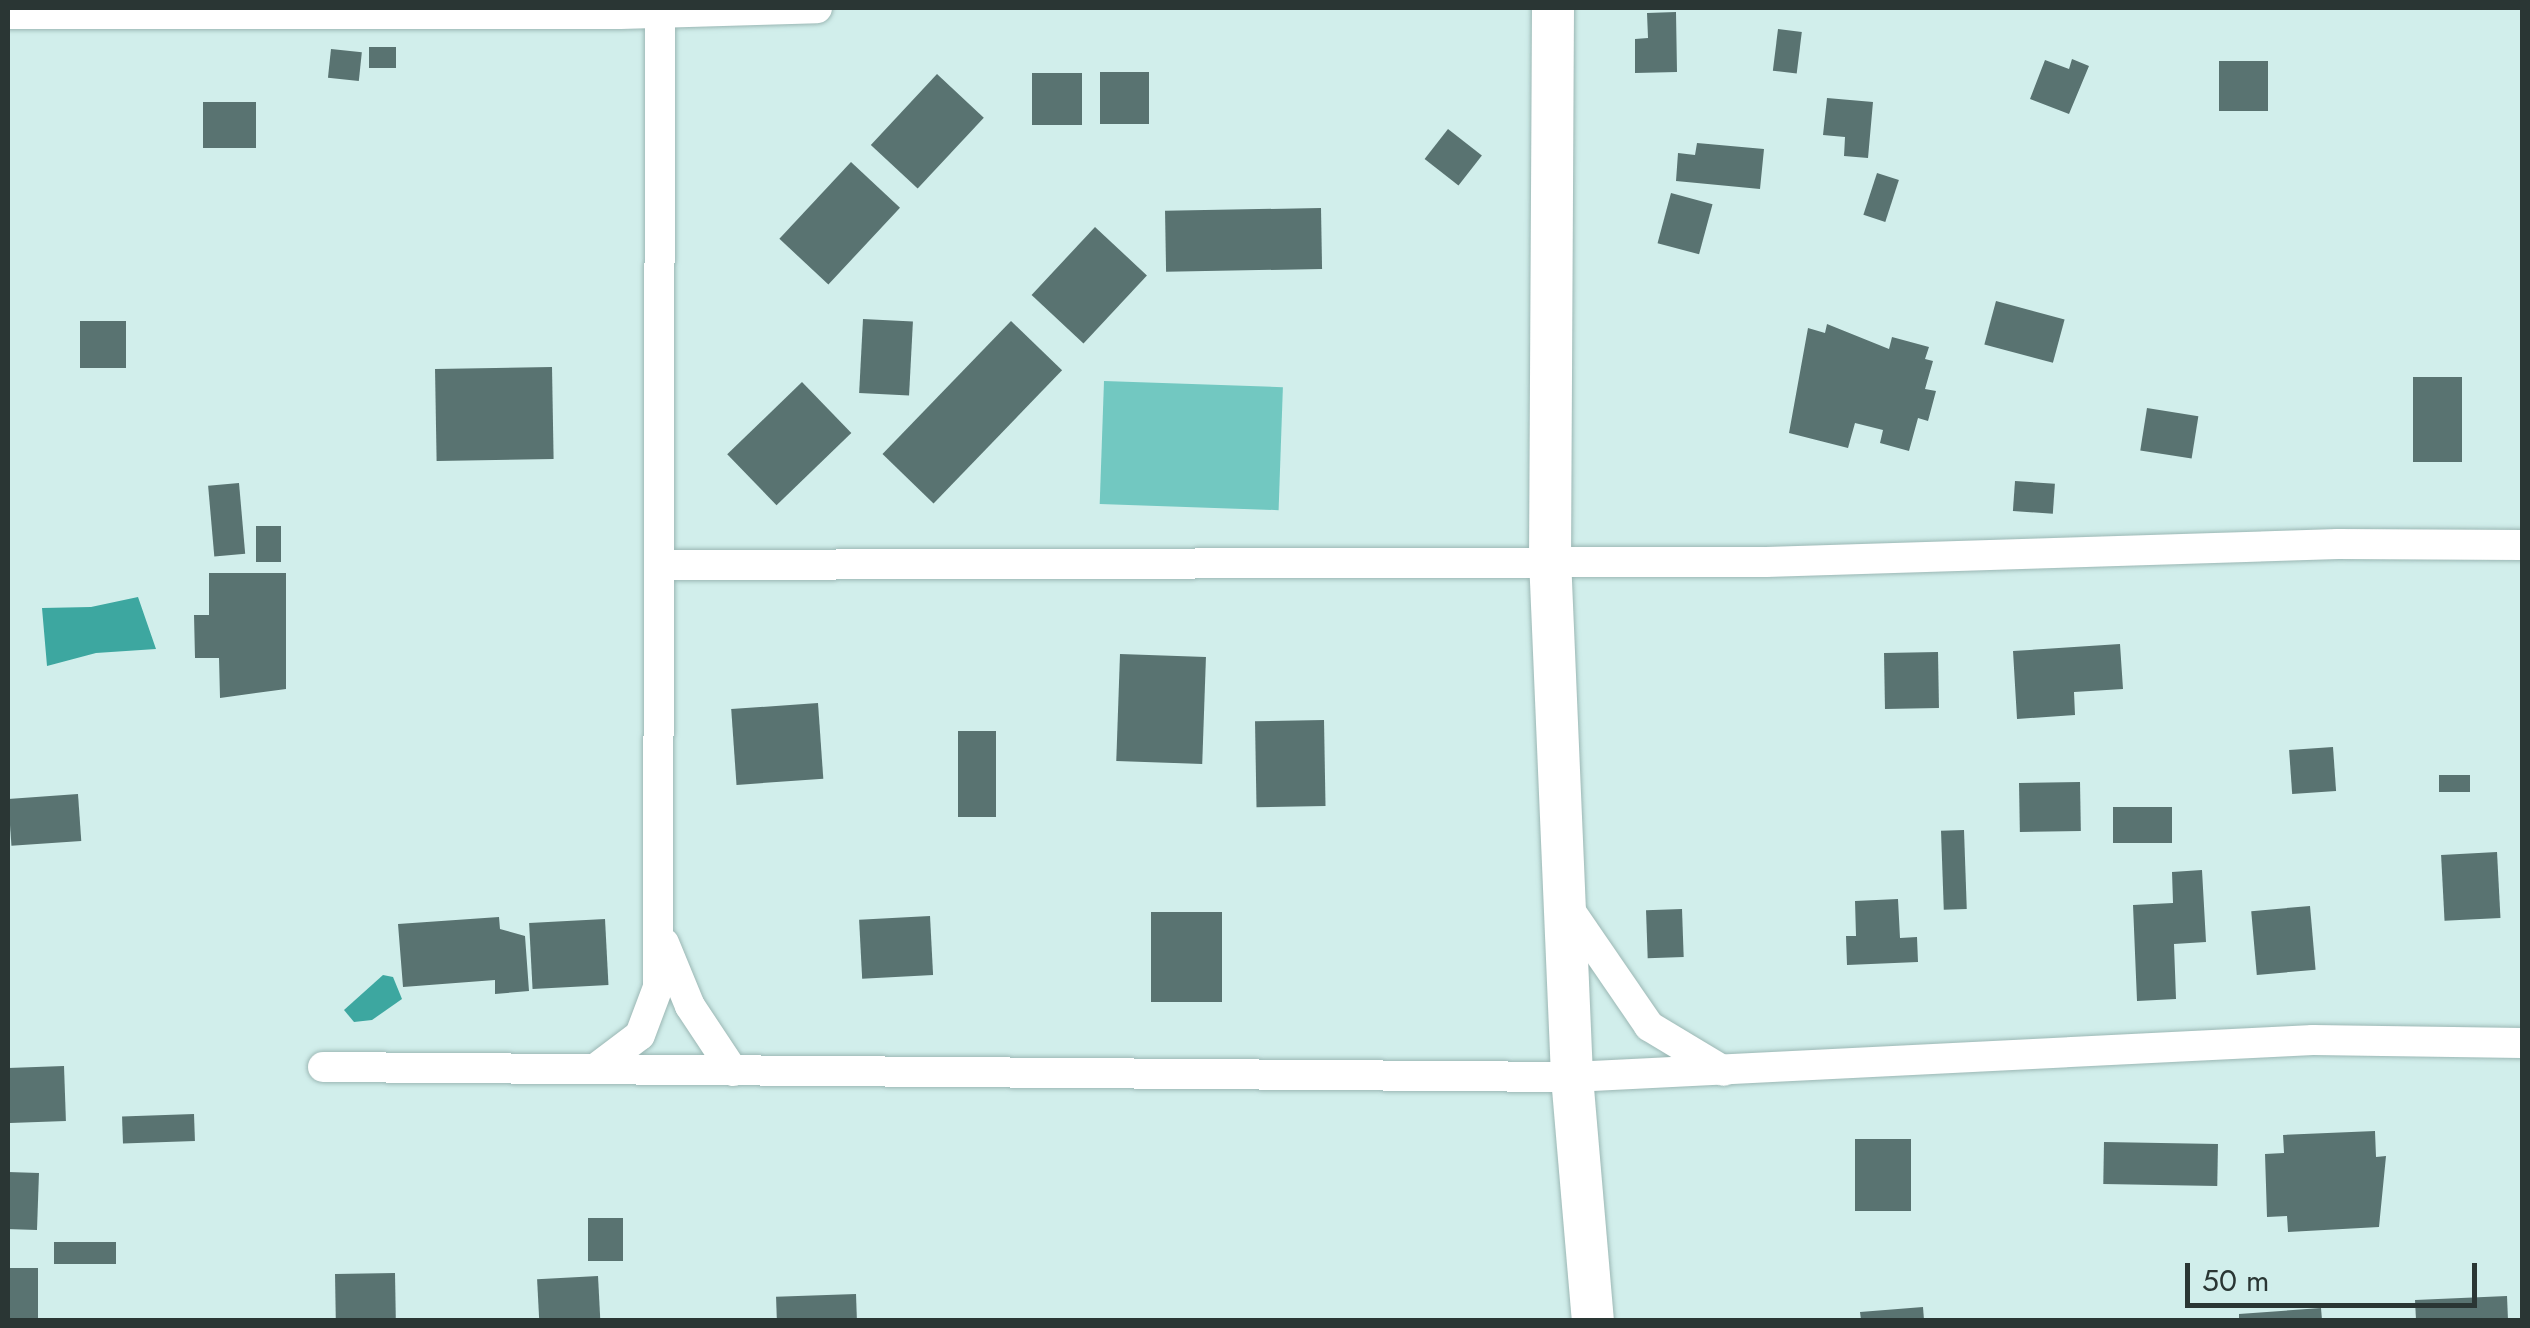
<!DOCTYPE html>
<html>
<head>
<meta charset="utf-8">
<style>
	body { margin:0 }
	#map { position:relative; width:2530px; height:1328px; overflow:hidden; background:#d1eeeb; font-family:Jost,sans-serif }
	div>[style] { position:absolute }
	.green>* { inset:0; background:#72c8c1; transform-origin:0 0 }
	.water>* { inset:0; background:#3da7a0 }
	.building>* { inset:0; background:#597371; transform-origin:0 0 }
	.roads { filter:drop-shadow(0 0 2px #9bb7b4) drop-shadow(0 0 2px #9bb7b4) }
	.street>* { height:30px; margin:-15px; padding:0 15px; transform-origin:15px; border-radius:15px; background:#fff }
	.secondary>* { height:42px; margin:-21px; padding:0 21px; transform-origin:21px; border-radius:21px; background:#fff }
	span { translate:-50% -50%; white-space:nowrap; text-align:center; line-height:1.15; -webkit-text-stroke:10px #d1eeeb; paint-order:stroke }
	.frame { position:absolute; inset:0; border:10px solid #2a3634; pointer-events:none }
	.scale { position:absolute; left:2185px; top:1263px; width:292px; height:45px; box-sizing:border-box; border:5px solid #2a3634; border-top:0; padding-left:12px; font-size:30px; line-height:35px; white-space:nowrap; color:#2a3634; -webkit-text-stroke:8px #d1eeeb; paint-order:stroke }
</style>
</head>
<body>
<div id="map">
	<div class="green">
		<div style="left:1104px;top:381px;width:179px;height:123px;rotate:2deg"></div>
	</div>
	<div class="water">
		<div style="clip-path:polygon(138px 597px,156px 649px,96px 653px,47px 666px,42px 608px,91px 607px)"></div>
		<div style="clip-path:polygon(383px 975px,393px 977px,402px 999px,372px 1020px,354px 1022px,344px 1010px)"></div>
	</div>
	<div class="building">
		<div style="clip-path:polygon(1676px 12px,1677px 72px,1635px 73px,1635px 39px,1648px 38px,1647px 13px)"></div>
		<div style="left:1778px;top:29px;width:24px;height:42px;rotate:7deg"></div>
		<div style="left:369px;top:47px;width:27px;height:21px"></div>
		<div style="left:331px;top:49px;width:31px;height:29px;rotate:6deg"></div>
		<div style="clip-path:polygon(2072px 59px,2089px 66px,2069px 114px,2030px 99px,2045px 60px,2069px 69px)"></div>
		<div style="left:2268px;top:61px;width:50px;height:49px;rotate:90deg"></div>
		<div style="left:1149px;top:72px;width:52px;height:49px;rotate:90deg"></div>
		<div style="left:1082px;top:73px;width:52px;height:50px;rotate:90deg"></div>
		<div style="left:937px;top:74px;width:64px;height:97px;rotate:43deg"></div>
		<div style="clip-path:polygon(1827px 98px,1873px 102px,1868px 158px,1844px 156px,1845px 137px,1823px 135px)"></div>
		<div style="left:203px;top:102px;width:53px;height:46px"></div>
		<div style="left:1448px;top:129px;width:43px;height:38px;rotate:38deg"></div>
		<div style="clip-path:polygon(1697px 143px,1764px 149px,1760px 189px,1676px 181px,1678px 153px,1695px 155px)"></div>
		<div style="left:851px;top:162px;width:67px;height:105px;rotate:43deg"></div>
		<div style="left:1877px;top:173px;width:23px;height:44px;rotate:18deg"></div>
		<div style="left:1671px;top:193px;width:43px;height:52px;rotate:15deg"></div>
		<div style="left:1321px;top:208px;width:61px;height:156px;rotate:89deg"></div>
		<div style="left:1095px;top:227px;width:71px;height:93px;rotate:43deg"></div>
		<div style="left:1996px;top:301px;width:71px;height:45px;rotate:15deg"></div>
		<div style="left:863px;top:319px;width:50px;height:74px;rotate:3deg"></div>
		<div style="left:80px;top:321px;width:46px;height:47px"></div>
		<div style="left:1011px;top:321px;width:71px;height:185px;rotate:44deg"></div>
		<div style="clip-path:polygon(1827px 324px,1889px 349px,1892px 337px,1929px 347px,1925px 359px,1933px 361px,1925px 389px,1936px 391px,1928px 421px,1918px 418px,1909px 451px,1880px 443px,1883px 430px,1855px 423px,1848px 448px,1789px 433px,1808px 328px,1825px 333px)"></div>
		<div style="left:552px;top:367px;width:92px;height:117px;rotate:89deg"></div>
		<div style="left:2413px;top:377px;width:49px;height:85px"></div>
		<div style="left:802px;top:382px;width:71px;height:104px;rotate:46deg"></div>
		<div style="left:2147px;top:408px;width:52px;height:43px;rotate:9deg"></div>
		<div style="left:2015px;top:481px;width:40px;height:30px;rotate:4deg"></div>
		<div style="left:239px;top:483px;width:71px;height:31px;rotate:85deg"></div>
		<div style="left:256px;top:526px;width:25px;height:36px"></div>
		<div style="clip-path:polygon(209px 573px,286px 573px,286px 689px,220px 698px,219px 658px,195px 658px,194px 615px,209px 615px)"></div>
		<div style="clip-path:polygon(2120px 644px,2123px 689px,2074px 692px,2075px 715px,2017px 719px,2013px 651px)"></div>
		<div style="left:1938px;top:652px;width:56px;height:54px;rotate:89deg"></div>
		<div style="left:1120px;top:654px;width:86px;height:107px;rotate:2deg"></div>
		<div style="left:818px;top:703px;width:76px;height:87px;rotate:86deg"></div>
		<div style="left:1324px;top:720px;width:86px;height:69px;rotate:89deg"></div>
		<div style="left:958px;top:731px;width:38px;height:86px"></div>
		<div style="left:2333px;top:747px;width:44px;height:44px;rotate:86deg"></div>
		<div style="left:2439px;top:775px;width:31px;height:17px"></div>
		<div style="left:2080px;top:782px;width:49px;height:61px;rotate:89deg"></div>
		<div style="left:78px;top:794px;width:47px;height:70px;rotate:86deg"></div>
		<div style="left:2172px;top:807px;width:36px;height:59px;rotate:90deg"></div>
		<div style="left:1964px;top:830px;width:79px;height:23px;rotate:88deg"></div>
		<div style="left:2497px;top:852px;width:66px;height:56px;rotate:87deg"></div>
		<div style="clip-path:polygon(2202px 870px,2206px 942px,2174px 944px,2176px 999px,2137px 1001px,2133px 905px,2173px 903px,2172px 872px)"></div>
		<div style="clip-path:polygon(1898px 899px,1900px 938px,1917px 937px,1918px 962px,1847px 965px,1846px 936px,1856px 936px,1855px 901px)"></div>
		<div style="left:2310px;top:906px;width:64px;height:59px;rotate:85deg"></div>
		<div style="left:1682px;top:909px;width:48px;height:36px;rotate:88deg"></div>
		<div style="left:1222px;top:912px;width:90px;height:71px;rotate:90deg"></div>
		<div style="left:930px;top:916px;width:59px;height:71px;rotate:87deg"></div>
		<div style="clip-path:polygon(499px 917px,500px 929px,525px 936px,529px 991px,495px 994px,495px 980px,403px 987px,398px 924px)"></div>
		<div style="left:605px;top:919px;width:66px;height:76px;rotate:87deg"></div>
		<div style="left:64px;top:1066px;width:55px;height:56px;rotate:88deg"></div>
		<div style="left:194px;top:1114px;width:27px;height:72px;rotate:88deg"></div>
		<div style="clip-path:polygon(2375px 1131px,2376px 1157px,2386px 1156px,2379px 1227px,2288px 1232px,2287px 1216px,2267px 1217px,2265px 1154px,2284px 1153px,2283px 1135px)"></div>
		<div style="left:1855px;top:1139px;width:56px;height:72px"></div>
		<div style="left:2104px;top:1142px;width:114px;height:42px;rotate:1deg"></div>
		<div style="left:8px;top:1172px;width:31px;height:57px;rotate:2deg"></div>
		<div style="left:623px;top:1218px;width:43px;height:35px;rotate:90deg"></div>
		<div style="left:54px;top:1242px;width:62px;height:22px"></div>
		<div style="left:8px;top:1268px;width:30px;height:52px"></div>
		<div style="left:395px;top:1273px;width:47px;height:60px;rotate:89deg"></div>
		<div style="left:598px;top:1276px;width:44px;height:61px;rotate:87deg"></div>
		<div style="left:856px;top:1294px;width:26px;height:80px;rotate:88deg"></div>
		<div style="clip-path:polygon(2507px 1296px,2508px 1320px,2416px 1320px,2415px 1300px)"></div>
		<div style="clip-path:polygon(1923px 1307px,1924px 1320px,1861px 1320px,1860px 1312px)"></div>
		<div style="clip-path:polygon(2321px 1308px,2322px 1320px,2239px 1320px,2239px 1314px)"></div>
	</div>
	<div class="roads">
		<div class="street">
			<div style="left:8px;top:14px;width:612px"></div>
			<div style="left:620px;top:14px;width:197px;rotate:-1.7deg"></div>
			<div style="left:660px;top:565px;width:1106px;rotate:-0.16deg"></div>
			<div style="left:1766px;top:562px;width:572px;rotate:-1.8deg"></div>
			<div style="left:2338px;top:544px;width:184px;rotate:0.3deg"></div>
			<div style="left:1569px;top:909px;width:142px;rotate:55.6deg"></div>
			<div style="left:1649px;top:1026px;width:87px;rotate:31deg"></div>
			<div style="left:664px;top:943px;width:68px;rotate:67.6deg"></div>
			<div style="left:690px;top:1006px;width:78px;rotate:56.5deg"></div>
			<div style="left:323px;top:1067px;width:1249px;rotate:0.46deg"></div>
			<div style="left:1572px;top:1077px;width:742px;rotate:-2.86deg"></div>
			<div style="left:2313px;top:1040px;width:209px;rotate:0.8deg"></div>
			<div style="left:595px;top:1069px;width:56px;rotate:-37.1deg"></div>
			<div style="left:640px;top:1035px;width:51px;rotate:-69.4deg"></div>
			<div style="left:658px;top:987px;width:979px;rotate:-89.88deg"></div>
		</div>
		<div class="secondary">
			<div style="left:1553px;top:8px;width:550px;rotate:90.31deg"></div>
			<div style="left:1550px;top:558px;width:519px;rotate:87.57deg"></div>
			<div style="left:1572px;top:1077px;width:244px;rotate:85.1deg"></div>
		</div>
	</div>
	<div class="frame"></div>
	<div class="scale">50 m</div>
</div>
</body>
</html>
